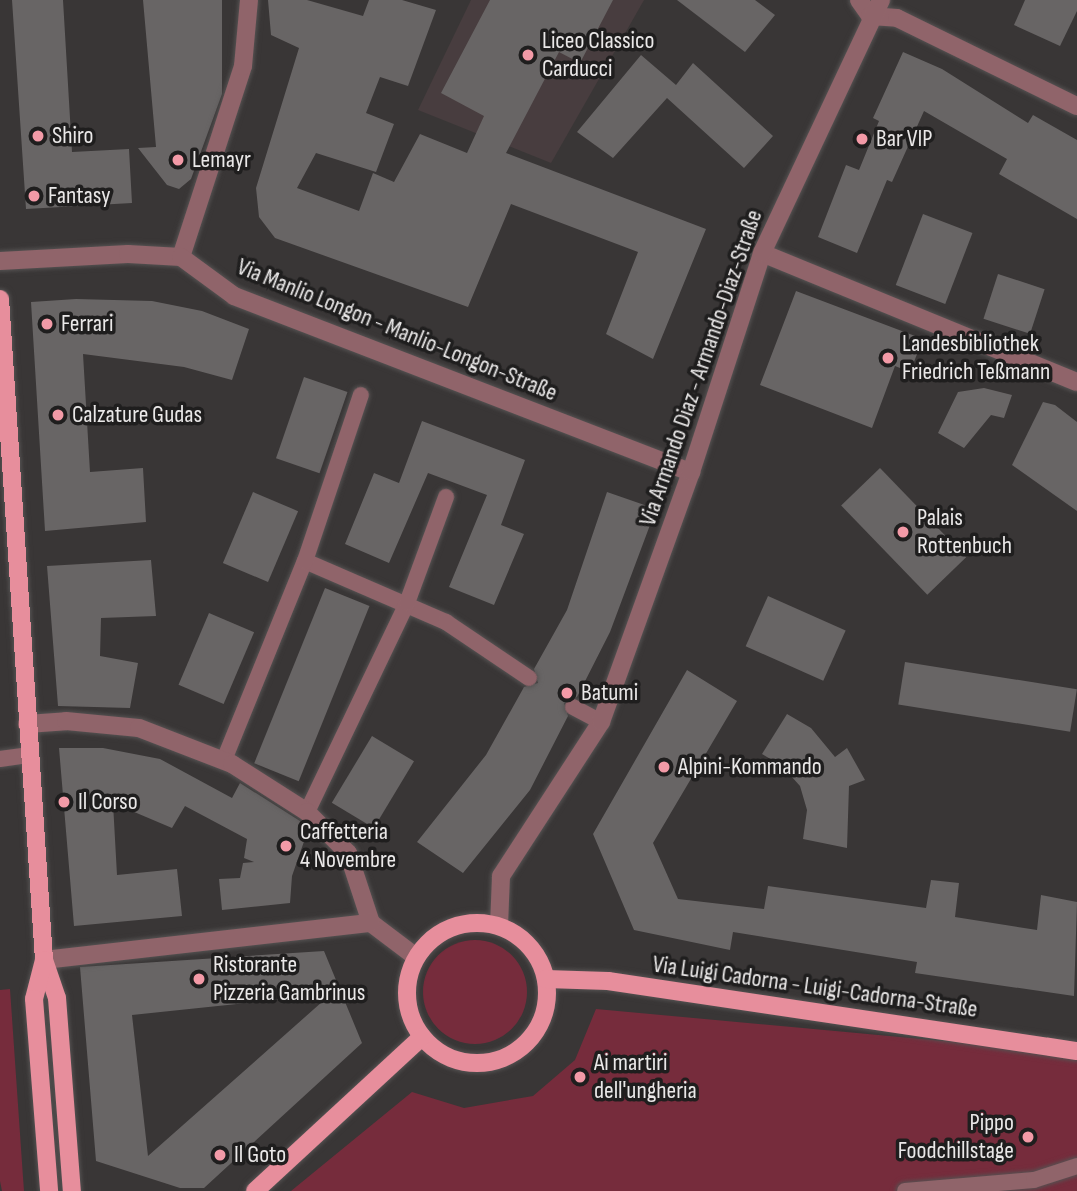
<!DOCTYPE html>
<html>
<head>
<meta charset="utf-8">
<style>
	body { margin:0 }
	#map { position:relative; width:1077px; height:1191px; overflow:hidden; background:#393636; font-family:"Sofia Sans Condensed",sans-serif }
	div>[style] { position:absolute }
	.built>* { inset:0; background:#483d3f }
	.green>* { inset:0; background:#762c3c }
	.round { border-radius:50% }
	.building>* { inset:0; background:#686565; transform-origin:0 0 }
	.roads { filter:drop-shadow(0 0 2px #555252) drop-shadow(0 0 2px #555252) }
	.service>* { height:16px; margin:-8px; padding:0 8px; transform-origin:8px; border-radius:8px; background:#90646a }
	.minor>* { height:18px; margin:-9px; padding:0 9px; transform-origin:9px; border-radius:9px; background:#90646a }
	.primary>* { height:18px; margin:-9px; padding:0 9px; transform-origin:9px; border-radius:9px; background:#e78e9c }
	.primary>.ring { margin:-9px; padding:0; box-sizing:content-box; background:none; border:18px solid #e78e9c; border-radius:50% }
	.dots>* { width:19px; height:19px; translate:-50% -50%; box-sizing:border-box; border:4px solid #1f1e1e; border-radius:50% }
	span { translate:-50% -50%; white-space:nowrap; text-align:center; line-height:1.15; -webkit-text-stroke:7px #1f1e1e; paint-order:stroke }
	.poi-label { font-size:24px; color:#eae8e8 }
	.left { translate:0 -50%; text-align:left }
	.right { translate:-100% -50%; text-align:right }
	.street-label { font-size:24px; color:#eae8e8 }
</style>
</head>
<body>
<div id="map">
	<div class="built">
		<div style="clip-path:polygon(471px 0,644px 0,551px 163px,418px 110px)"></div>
	</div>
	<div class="green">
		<div class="round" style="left:423px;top:940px;width:104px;height:104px"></div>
		<div style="clip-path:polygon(10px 989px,23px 1177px,24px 1191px,2px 1191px,0 1181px,0 990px)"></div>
		<div style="clip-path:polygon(596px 1009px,976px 1044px,1077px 1058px,1077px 1191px,291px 1191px,412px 1092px,464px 1108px,533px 1096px,575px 1060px)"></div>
	</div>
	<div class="building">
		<div style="clip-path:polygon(12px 0,63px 0,72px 152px,129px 149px,132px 203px,26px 209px)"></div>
		<div style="clip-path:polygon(143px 0,222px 0,222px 94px,191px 179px,179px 189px,167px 185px,138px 148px,156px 147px)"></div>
		<div style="clip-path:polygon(268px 0,307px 0,363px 16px,369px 0,402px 0,436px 10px,408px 86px,380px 77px,366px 113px,394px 124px,376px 172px,316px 153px,297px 188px,359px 211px,373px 173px,394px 182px,420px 134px,467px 153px,484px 116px,441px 93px,490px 0,613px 0,580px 63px,559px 52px,506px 153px,706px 229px,653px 359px,606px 334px,638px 252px,511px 204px,468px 307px,275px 238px,259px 217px,256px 188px,299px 48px,271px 35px)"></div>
		<div style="clip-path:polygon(677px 0,755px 0,775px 15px,745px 52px)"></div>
		<div style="clip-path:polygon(1025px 0,1077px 0,1077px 11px,1060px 46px,1014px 25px)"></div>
		<div style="clip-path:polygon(903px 52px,942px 69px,1028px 123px,1033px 115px,1077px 140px,1077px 219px,999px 174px,1007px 159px,924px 111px,892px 182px,887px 180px,857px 253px,818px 237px,846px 165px,859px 170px,879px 121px,873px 118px)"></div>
		<div style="clip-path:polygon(641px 55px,676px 85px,693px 63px,773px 136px,744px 168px,667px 98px,613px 158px,577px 132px)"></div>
		<div style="left:923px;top:214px;width:53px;height:76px;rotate:21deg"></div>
		<div style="left:998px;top:274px;width:49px;height:47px;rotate:18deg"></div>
		<div style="clip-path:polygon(796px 291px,923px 339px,910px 372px,895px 366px,872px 428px,760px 385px)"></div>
		<div style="clip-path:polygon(76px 299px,152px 301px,202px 311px,249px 329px,232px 380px,184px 367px,83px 354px,90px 472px,143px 468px,146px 522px,45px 531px,31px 302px)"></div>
		<div style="left:304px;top:377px;width:46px;height:86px;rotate:19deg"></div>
		<div style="clip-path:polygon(984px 388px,1012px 395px,1004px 418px,991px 415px,964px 448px,938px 433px,958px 392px)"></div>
		<div style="clip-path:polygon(1043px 402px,1055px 405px,1077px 422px,1077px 511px,1012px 465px)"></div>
		<div style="clip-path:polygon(422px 421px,525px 460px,501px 525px,524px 534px,494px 605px,449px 587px,487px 495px,428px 473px,389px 563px,345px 544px,374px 473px,399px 483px)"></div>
		<div style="left:880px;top:468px;width:124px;height:54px;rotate:46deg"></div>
		<div style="left:253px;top:492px;width:49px;height:77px;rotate:23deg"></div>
		<div style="clip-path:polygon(607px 492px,656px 509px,610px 632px,577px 697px,564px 703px,568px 716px,530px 790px,463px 873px,417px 842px,486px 755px,524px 687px,538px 683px,534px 669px,567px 610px)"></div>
		<div style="clip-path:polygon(151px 560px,156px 616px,101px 618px,100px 656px,138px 663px,130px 708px,58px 706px,47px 566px)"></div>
		<div style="left:325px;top:588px;width:48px;height:189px;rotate:22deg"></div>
		<div style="left:768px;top:596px;width:85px;height:55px;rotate:24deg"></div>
		<div style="left:209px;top:613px;width:49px;height:78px;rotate:23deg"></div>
		<div style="left:905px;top:662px;width:174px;height:43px;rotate:9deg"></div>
		<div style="clip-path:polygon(687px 670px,737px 701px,653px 843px,678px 899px,764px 909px,768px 886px,926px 908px,931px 880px,959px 883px,955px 917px,1037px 930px,1041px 895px,1077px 902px,1074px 996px,915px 973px,917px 962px,733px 932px,730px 950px,634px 930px,593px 834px)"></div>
		<div style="clip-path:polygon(787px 714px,811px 728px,835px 757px,847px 748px,865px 780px,849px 786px,847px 848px,803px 839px,807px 810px,800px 786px,782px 766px,762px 754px)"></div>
		<div style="left:372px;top:736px;width:49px;height:78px;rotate:31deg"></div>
		<div style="clip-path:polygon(59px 748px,103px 748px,160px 759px,232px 798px,240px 783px,300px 821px,308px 830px,292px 876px,290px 903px,222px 910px,219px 879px,240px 878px,243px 863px,254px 862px,244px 858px,247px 839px,185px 806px,172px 828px,113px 803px,117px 875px,177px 869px,182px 916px,74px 926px)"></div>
		<div style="clip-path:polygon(evenodd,324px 951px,362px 1043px,204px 1188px,180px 1188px,96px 1161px,80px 967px,324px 951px,331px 994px,148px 1156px,132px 1015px,331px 994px)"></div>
	</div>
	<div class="roads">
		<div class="service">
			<div style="left:305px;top:561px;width:154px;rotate:23.4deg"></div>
			<div style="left:446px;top:622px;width:100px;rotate:34deg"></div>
			<div style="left:573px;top:707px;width:32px;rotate:28deg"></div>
			<div style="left:0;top:759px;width:30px;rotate:-8deg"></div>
			<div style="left:224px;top:760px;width:215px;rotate:-67.9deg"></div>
			<div style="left:305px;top:561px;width:175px;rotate:-71.4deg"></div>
			<div style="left:307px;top:812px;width:232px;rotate:-64.4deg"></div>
			<div style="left:407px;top:603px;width:113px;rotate:-69.8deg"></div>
			<div style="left:905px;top:1191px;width:129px;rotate:-4.9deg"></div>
			<div style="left:1034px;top:1180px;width:45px;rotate:-18deg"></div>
		</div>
		<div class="minor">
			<div style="left:859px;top:0;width:19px;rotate:55deg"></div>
			<div style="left:870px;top:16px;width:27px;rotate:4deg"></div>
			<div style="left:897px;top:18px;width:200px;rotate:26.1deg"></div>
			<div style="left:762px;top:253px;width:340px;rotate:22.3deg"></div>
			<div style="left:181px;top:257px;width:201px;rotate:-72deg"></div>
			<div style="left:243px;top:66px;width:66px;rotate:-84.8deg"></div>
			<div style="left:0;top:261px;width:128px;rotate:-3.1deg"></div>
			<div style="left:128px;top:254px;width:53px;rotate:3.2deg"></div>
			<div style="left:181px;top:257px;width:66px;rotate:36.3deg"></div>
			<div style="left:234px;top:296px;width:490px;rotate:21.1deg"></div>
			<div style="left:27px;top:724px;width:39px;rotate:-4deg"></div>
			<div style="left:66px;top:721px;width:73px;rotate:5.5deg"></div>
			<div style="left:139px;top:728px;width:100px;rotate:21.2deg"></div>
			<div style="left:232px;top:764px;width:89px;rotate:32.6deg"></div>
			<div style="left:307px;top:812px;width:58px;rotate:45deg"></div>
			<div style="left:348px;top:853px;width:74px;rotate:71.8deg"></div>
			<div style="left:371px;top:923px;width:56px;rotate:37.1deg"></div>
			<div style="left:499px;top:926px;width:50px;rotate:-87.7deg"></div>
			<div style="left:501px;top:876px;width:184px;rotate:-57deg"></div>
			<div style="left:601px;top:722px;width:266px;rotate:-70.2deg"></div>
			<div style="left:691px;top:472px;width:230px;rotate:-72deg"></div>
			<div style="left:762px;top:253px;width:280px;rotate:-64.8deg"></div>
			<div style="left:44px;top:960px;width:329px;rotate:-6.5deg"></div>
		</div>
		<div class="primary">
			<div style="left:0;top:299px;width:662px;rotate:86.19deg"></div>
			<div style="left:44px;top:960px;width:40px;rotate:71.1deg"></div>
			<div style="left:57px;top:998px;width:194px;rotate:85.6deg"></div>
			<div class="ring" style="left:407px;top:923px;width:122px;height:122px"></div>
			<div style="left:44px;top:960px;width:40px;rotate:104.4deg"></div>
			<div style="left:34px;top:999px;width:193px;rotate:85.5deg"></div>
			<div style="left:546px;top:979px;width:62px;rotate:1.8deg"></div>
			<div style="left:608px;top:981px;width:474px;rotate:8.5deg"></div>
			<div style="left:255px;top:1191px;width:227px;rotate:-42.7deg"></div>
		</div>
	</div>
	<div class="dots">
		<div style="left:528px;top:55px;background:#f39aa7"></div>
		<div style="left:38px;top:136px;background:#f39aa7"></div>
		<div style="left:862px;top:139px;background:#f39aa7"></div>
		<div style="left:178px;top:160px;background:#f39aa7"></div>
		<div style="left:34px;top:196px;background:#f39aa7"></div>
		<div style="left:47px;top:324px;background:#f39aa7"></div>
		<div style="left:888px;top:358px;background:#f39aa7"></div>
		<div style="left:58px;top:415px;background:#f39aa7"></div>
		<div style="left:903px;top:532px;background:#f39aa7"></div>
		<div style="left:567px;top:693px;background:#f39aa7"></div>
		<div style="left:664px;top:767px;background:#f39aa7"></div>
		<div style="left:64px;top:802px;background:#f39aa7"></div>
		<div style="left:286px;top:846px;background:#f39aa7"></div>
		<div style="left:199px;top:979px;background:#f39aa7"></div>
		<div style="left:580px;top:1077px;background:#f39aa7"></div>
		<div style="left:1028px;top:1137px;background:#f39aa7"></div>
		<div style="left:220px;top:1155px;background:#f39aa7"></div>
	</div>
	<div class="poi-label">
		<span class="left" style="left:542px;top:55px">Liceo Classico<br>Carducci</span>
		<span class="left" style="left:52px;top:136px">Shiro</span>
		<span class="left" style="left:876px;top:139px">Bar VIP</span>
		<span class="left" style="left:192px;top:160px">Lemayr</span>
		<span class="left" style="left:48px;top:196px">Fantasy</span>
		<span class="left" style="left:61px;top:324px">Ferrari</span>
		<span class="left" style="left:902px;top:358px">Landesbibliothek<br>Friedrich Teßmann</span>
		<span class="left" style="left:72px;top:415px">Calzature Gudas</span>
		<span class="left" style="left:917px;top:532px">Palais<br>Rottenbuch</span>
		<span class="left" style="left:581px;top:693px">Batumi</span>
		<span class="left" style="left:678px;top:767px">Alpini-Kommando</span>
		<span class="left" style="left:78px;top:802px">Il Corso</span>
		<span class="left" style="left:300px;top:846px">Caffetteria<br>4 Novembre</span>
		<span class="left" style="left:213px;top:979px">Ristorante<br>Pizzeria Gambrinus</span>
		<span class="left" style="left:594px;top:1077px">Ai martiri<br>dell'ungheria</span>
		<span class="right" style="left:1014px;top:1137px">Pippo<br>Foodchillstage</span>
		<span class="left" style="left:234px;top:1155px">Il Goto</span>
	</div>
	<div class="street-label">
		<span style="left:397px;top:330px;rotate:22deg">Via Manlio Longon - Manlio-Longon-Straße</span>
		<span style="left:701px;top:368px;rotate:-71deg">Via Armando Diaz - Armando-Diaz-Straße</span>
		<span style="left:815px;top:987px;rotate:8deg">Via Luigi Cadorna - Luigi-Cadorna-Straße</span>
	</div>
</div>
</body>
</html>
